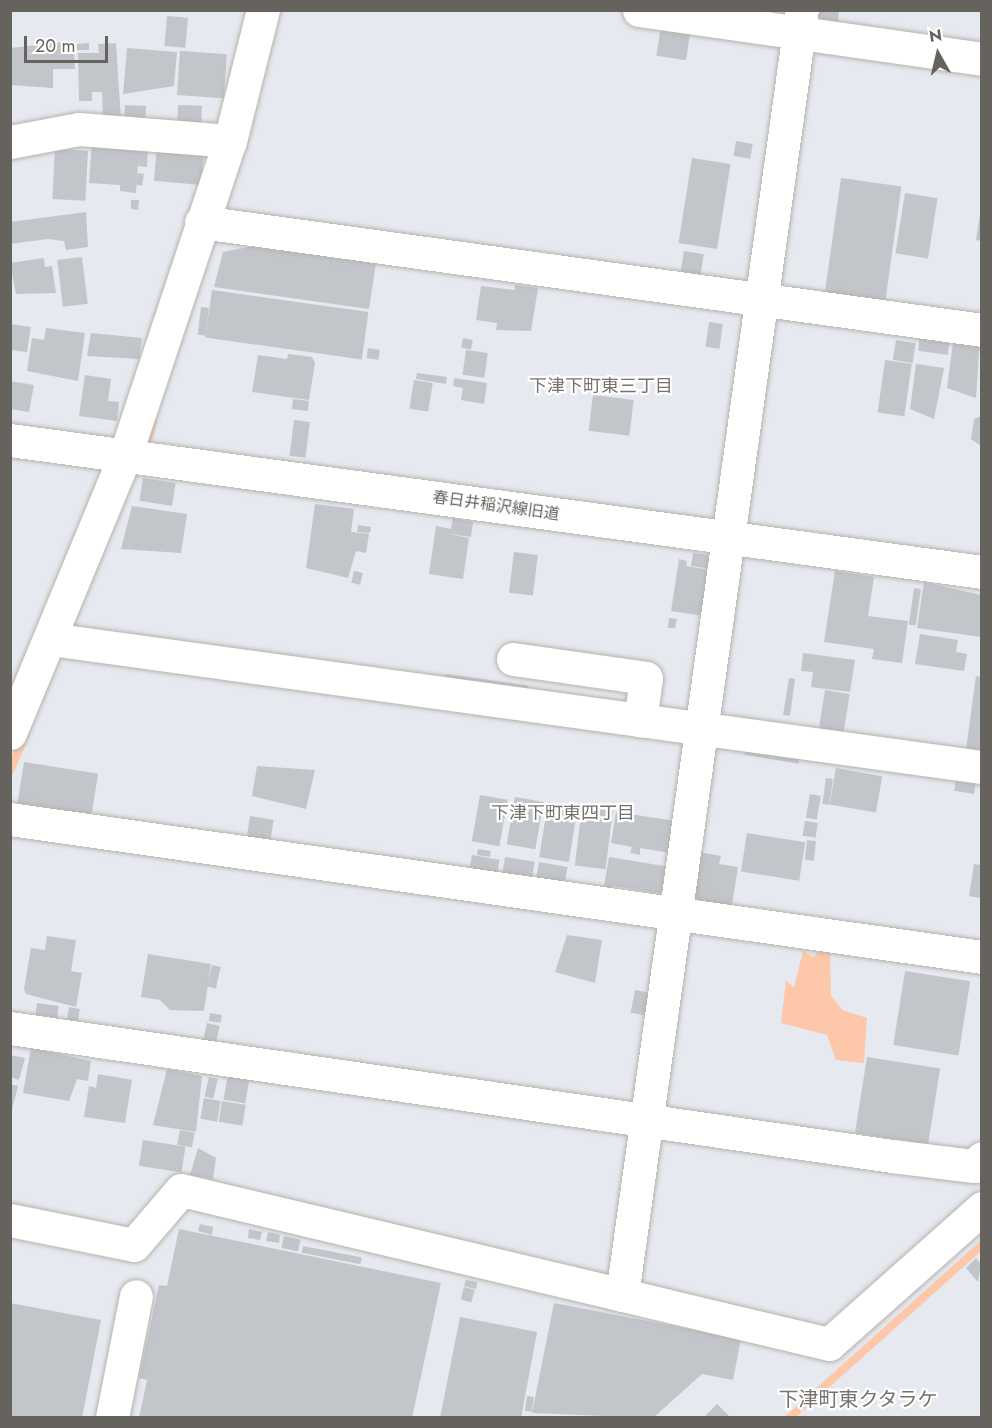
<!DOCTYPE html>
<html>
<head>
<meta charset="utf-8">
<style>
	body { margin:0 }
	#map { position:relative; width:992px; height:1428px; overflow:hidden; background:#e6e9ef; font-family:Jost,"Noto Sans JP",sans-serif }
	div>[style] { position:absolute }
	.water>* { inset:0; background:#fdc8a9 }
	.stream>* { height:8px; margin:-4px; padding:0 4px; transform-origin:4px; border-radius:4px; background:#fdc8a9 }
	.building>* { inset:0; background:#c2c5ca; transform-origin:0 0 }
	.roads { filter:drop-shadow(0 0 2px #b5b3ae) drop-shadow(0 0 2px #b5b3ae) }
	.minor>* { height:33px; margin:-16.5px; padding:0 16.5px; transform-origin:16.5px; border-radius:16.5px; background:#fff }
	span { translate:-50% -50%; white-space:nowrap; text-align:center; line-height:1.15; -webkit-text-stroke:4.5px #fff; paint-order:stroke }
	.street-label { font-size:16px; color:#66625d }
	.neighbourhood-label { font-size:18px; color:#78726e }
	.quarter-label { font-size:20px; color:#78726e }
	.frame { position:absolute; inset:0; border:12px solid #66625d; pointer-events:none }
	.north { position:absolute; left:908px; top:24px; width:60px; height:60px; -webkit-text-stroke:4px #fff; paint-order:stroke; rotate:352deg; font-size:16px; font-weight:700; line-height:24px; text-align:center; color:#66625d }
	.north::after { content:''; display:block; margin:auto; width:21px; height:27px; background:#66625d; clip-path:polygon(50% 0,100% 100%,50% 72%,0 100%) }
	.scale { position:absolute; left:24px; top:36px; width:84px; height:27px; box-sizing:border-box; border:3px solid #66625d; border-top:0; padding-left:8px; font-size:18px; line-height:21px; white-space:nowrap; color:#66625d; -webkit-text-stroke:4px #fff; paint-order:stroke }
</style>
</head>
<body>
<div id="map">
	<div class="water">
		<div style="clip-path:polygon(819px 949px,830px 952px,831px 996px,843px 1010px,867px 1018px,864px 1063px,836px 1060px,827px 1035px,781px 1023px,786px 981px,794px 987px,803px 951px,814px 957px)"></div>
	</div>
	<div class="stream">
		<div style="left:148px;top:439px;width:17px;rotate:-73deg"></div>
		<div style="left:10px;top:771px;width:39px;rotate:-67deg"></div>
		<div style="left:789px;top:1418px;width:259px;rotate:-41.9deg"></div>
	</div>
	<div class="building">
		<div style="clip-path:polygon(811px 10px,839px 10px,838px 22px,810px 18px)"></div>
		<div style="left:167px;top:16px;width:21px;height:30px;rotate:5deg"></div>
		<div style="left:661px;top:26px;width:30px;height:30px;rotate:9deg"></div>
		<div style="clip-path:polygon(74px 41px,75px 69px,53px 69px,53px 88px,10px 85px,10px 48px)"></div>
		<div style="clip-path:polygon(89px 43px,89px 50px,77px 50px,77px 44px)"></div>
		<div style="clip-path:polygon(116px 43px,121px 120px,103px 120px,102px 92px,92px 92px,92px 101px,79px 101px,78px 53px,99px 53px,98px 44px)"></div>
		<div style="clip-path:polygon(127px 48px,177px 52px,174px 86px,123px 94px)"></div>
		<div style="left:180px;top:51px;width:47px;height:44px;rotate:4deg"></div>
		<div style="left:125px;top:105px;width:21px;height:17px;rotate:3deg"></div>
		<div style="left:178px;top:105px;width:24px;height:19px;rotate:2deg"></div>
		<div style="clip-path:polygon(92px 140px,148px 144px,147px 167px,138px 166px,139px 148px,136px 193px,120px 191px,120px 185px,89px 183px)"></div>
		<div style="left:736px;top:141px;width:17px;height:15px;rotate:10deg"></div>
		<div style="left:157px;top:146px;width:47px;height:35px;rotate:5deg"></div>
		<div style="left:55px;top:149px;width:33px;height:50px;rotate:3deg"></div>
		<div style="left:692px;top:158px;width:39px;height:86px;rotate:9deg"></div>
		<div style="left:138px;top:173px;width:6px;height:12px;rotate:9deg"></div>
		<div style="left:841px;top:178px;width:61px;height:121px;rotate:8deg"></div>
		<div style="left:905px;top:193px;width:33px;height:61px;rotate:9deg"></div>
		<div style="clip-path:polygon(131px 200px,139px 200px,138px 210px,131px 209px)"></div>
		<div style="clip-path:polygon(981px 208px,981px 241px,976px 240px)"></div>
		<div style="clip-path:polygon(86px 212px,88px 247px,66px 250px,64px 241px,48px 239px,10px 244px,10px 222px)"></div>
		<div style="clip-path:polygon(253px 246px,376px 263px,369px 309px,214px 287px,223px 252px)"></div>
		<div style="left:684px;top:251px;width:20px;height:27px;rotate:9deg"></div>
		<div style="left:82px;top:257px;width:47px;height:25px;rotate:83deg"></div>
		<div style="clip-path:polygon(44px 258px,45px 267px,52px 266px,56px 293px,16px 294px,10px 263px)"></div>
		<div style="clip-path:polygon(515px 285px,538px 288px,531px 331px,496px 330px,497px 323px,476px 320px,481px 286px,515px 290px)"></div>
		<div style="left:212px;top:290px;width:158px;height:48px;rotate:8deg"></div>
		<div style="left:201px;top:307px;width:8px;height:28px;rotate:7deg"></div>
		<div style="left:709px;top:322px;width:14px;height:25px;rotate:8deg"></div>
		<div style="clip-path:polygon(10px 324px,31px 327px,27px 352px,10px 350px)"></div>
		<div style="clip-path:polygon(46px 328px,85px 333px,78px 381px,27px 371px,32px 338px,44px 340px)"></div>
		<div style="left:921px;top:329px;width:30px;height:22px;rotate:8deg"></div>
		<div style="clip-path:polygon(91px 333px,142px 338px,139px 359px,87px 356px)"></div>
		<div style="clip-path:polygon(954px 335px,980px 339px,976px 398px,947px 388px)"></div>
		<div style="left:463px;top:338px;width:10px;height:10px;rotate:11deg"></div>
		<div style="left:896px;top:340px;width:20px;height:20px;rotate:9deg"></div>
		<div style="left:368px;top:348px;width:12px;height:10px;rotate:9deg"></div>
		<div style="left:466px;top:350px;width:22px;height:25px;rotate:8deg"></div>
		<div style="clip-path:polygon(288px 354px,312px 357px,315px 363px,309px 400px,252px 392px,258px 355px,287px 359px)"></div>
		<div style="left:885px;top:360px;width:27px;height:53px;rotate:8deg"></div>
		<div style="clip-path:polygon(916px 364px,944px 368px,934px 419px,910px 409px)"></div>
		<div style="clip-path:polygon(417px 373px,447px 377px,446px 384px,416px 379px)"></div>
		<div style="clip-path:polygon(85px 375px,111px 379px,108px 401px,119px 402px,117px 421px,79px 416px)"></div>
		<div style="clip-path:polygon(454px 378px,487px 383px,484px 404px,461px 400px,463px 388px,453px 386px)"></div>
		<div style="left:414px;top:380px;width:19px;height:29px;rotate:9deg"></div>
		<div style="clip-path:polygon(10px 381px,34px 385px,29px 412px,10px 409px)"></div>
		<div style="left:593px;top:395px;width:41px;height:36px;rotate:7deg"></div>
		<div style="left:293px;top:399px;width:16px;height:10px;rotate:7deg"></div>
		<div style="clip-path:polygon(981px 416px,981px 446px,971px 439px,974px 419px)"></div>
		<div style="left:294px;top:420px;width:16px;height:36px;rotate:7deg"></div>
		<div style="left:143px;top:478px;width:33px;height:23px;rotate:9deg"></div>
		<div style="clip-path:polygon(315px 504px,354px 509px,351px 532px,369px 534px,366px 553px,356px 551px,348px 578px,306px 568px)"></div>
		<div style="clip-path:polygon(132px 506px,187px 514px,181px 553px,121px 549px)"></div>
		<div style="clip-path:polygon(453px 518px,473px 522px,471px 537px,449px 534px,469px 538px,463px 579px,429px 574px,436px 526px,451px 529px)"></div>
		<div style="clip-path:polygon(358px 525px,371px 527px,370px 533px,357px 532px)"></div>
		<div style="left:514px;top:552px;width:24px;height:41px;rotate:7deg"></div>
		<div style="clip-path:polygon(693px 553px,708px 555px,711px 569px,691px 566px)"></div>
		<div style="clip-path:polygon(679px 559px,687px 561px,686px 566px,711px 570px,704px 616px,671px 611px)"></div>
		<div style="left:354px;top:571px;width:9px;height:12px;rotate:13deg"></div>
		<div style="clip-path:polygon(835px 571px,874px 577px,868px 616px,908px 621px,902px 663px,872px 659px,874px 649px,824px 642px)"></div>
		<div style="clip-path:polygon(924px 582px,981px 595px,981px 637px,917px 628px)"></div>
		<div style="left:914px;top:588px;width:7px;height:37px;rotate:8deg"></div>
		<div style="clip-path:polygon(669px 618px,677px 619px,675px 628px,668px 628px)"></div>
		<div style="clip-path:polygon(920px 634px,958px 640px,956px 652px,967px 654px,964px 671px,915px 664px)"></div>
		<div style="clip-path:polygon(803px 653px,855px 660px,850px 692px,811px 687px,813px 672px,801px 671px)"></div>
		<div style="left:446px;top:674px;width:83px;height:8px;rotate:8deg"></div>
		<div style="clip-path:polygon(976px 676px,981px 677px,981px 760px,965px 757px)"></div>
		<div style="clip-path:polygon(789px 678px,795px 679px,790px 716px,783px 715px)"></div>
		<div style="left:825px;top:690px;width:25px;height:43px;rotate:9deg"></div>
		<div style="left:746px;top:744px;width:55px;height:11px;rotate:9deg"></div>
		<div style="left:24px;top:762px;width:75px;height:44px;rotate:9deg"></div>
		<div style="clip-path:polygon(257px 766px,315px 770px,306px 809px,252px 796px)"></div>
		<div style="left:836px;top:768px;width:47px;height:37px;rotate:10deg"></div>
		<div style="left:957px;top:773px;width:20px;height:18px;rotate:9deg"></div>
		<div style="left:826px;top:778px;width:7px;height:26px;rotate:8deg"></div>
		<div style="left:810px;top:794px;width:11px;height:24px;rotate:10deg"></div>
		<div style="left:480px;top:795px;width:28px;height:47px;rotate:10deg"></div>
		<div style="left:515px;top:797px;width:29px;height:48px;rotate:10deg"></div>
		<div style="left:548px;top:802px;width:30px;height:56px;rotate:9deg"></div>
		<div style="left:582px;top:807px;width:31px;height:59px;rotate:7deg"></div>
		<div style="clip-path:polygon(616px 812px,676px 821px,671px 853px,640px 848px,640px 855px,630px 853px,632px 847px,611px 843px)"></div>
		<div style="left:250px;top:816px;width:24px;height:25px;rotate:9deg"></div>
		<div style="left:805px;top:821px;width:13px;height:15px;rotate:9deg"></div>
		<div style="left:747px;top:833px;width:59px;height:39px;rotate:9deg"></div>
		<div style="left:807px;top:840px;width:9px;height:20px;rotate:6deg"></div>
		<div style="left:478px;top:849px;width:13px;height:6px;rotate:9deg"></div>
		<div style="clip-path:polygon(693px 851px,721px 856px,719px 864px,738px 867px,731px 911px,691px 905px)"></div>
		<div style="left:472px;top:855px;width:28px;height:19px;rotate:10deg"></div>
		<div style="left:505px;top:857px;width:30px;height:22px;rotate:9deg"></div>
		<div style="clip-path:polygon(609px 857px,670px 867px,665px 894px,613px 886px,612px 894px,603px 892px)"></div>
		<div style="left:539px;top:862px;width:29px;height:21px;rotate:10deg"></div>
		<div style="clip-path:polygon(974px 864px,981px 865px,981px 898px,969px 896px)"></div>
		<div style="clip-path:polygon(567px 935px,602px 940px,595px 983px,555px 972px)"></div>
		<div style="clip-path:polygon(47px 936px,76px 940px,71px 971px,82px 973px,76px 1007px,26px 994px,24px 989px,31px 948px,45px 950px)"></div>
		<div style="clip-path:polygon(148px 954px,211px 964px,204px 1011px,170px 1010px,160px 1000px,141px 997px)"></div>
		<div style="left:212px;top:965px;width:9px;height:22px;rotate:13deg"></div>
		<div style="left:905px;top:971px;width:66px;height:75px;rotate:9deg"></div>
		<div style="left:635px;top:990px;width:15px;height:23px;rotate:11deg"></div>
		<div style="left:37px;top:1003px;width:22px;height:20px;rotate:8deg"></div>
		<div style="left:69px;top:1007px;width:11px;height:18px;rotate:10deg"></div>
		<div style="left:210px;top:1013px;width:12px;height:8px;rotate:9deg"></div>
		<div style="left:207px;top:1023px;width:13px;height:24px;rotate:13deg"></div>
		<div style="clip-path:polygon(31px 1048px,91px 1061px,88px 1081px,77px 1079px,69px 1101px,23px 1093px)"></div>
		<div style="clip-path:polygon(10px 1055px,25px 1058px,19px 1080px,10px 1077px)"></div>
		<div style="left:867px;top:1057px;width:74px;height:77px;rotate:9deg"></div>
		<div style="clip-path:polygon(167px 1069px,202px 1076px,196px 1132px,153px 1125px)"></div>
		<div style="clip-path:polygon(98px 1074px,132px 1080px,125px 1123px,84px 1117px,89px 1086px,96px 1088px)"></div>
		<div style="left:228px;top:1074px;width:22px;height:26px;rotate:10deg"></div>
		<div style="left:209px;top:1077px;width:9px;height:20px;rotate:13deg"></div>
		<div style="clip-path:polygon(10px 1084px,18px 1086px,11px 1113px,10px 1113px)"></div>
		<div style="left:204px;top:1098px;width:17px;height:21px;rotate:10deg"></div>
		<div style="left:222px;top:1101px;width:24px;height:21px;rotate:9deg"></div>
		<div style="left:180px;top:1130px;width:15px;height:15px;rotate:11deg"></div>
		<div style="left:143px;top:1140px;width:43px;height:26px;rotate:9deg"></div>
		<div style="clip-path:polygon(198px 1148px,216px 1158px,213px 1179px,190px 1175px)"></div>
		<div style="clip-path:polygon(200px 1224px,213px 1227px,212px 1235px,198px 1231px)"></div>
		<div style="clip-path:polygon(179px 1229px,441px 1283px,412px 1418px,139px 1418px,147px 1380px,139px 1378px,159px 1285px,167px 1286px)"></div>
		<div style="clip-path:polygon(249px 1229px,262px 1232px,260px 1240px,248px 1238px)"></div>
		<div style="clip-path:polygon(268px 1232px,280px 1235px,279px 1243px,266px 1241px)"></div>
		<div style="left:284px;top:1236px;width:17px;height:12px;rotate:13deg"></div>
		<div style="left:303px;top:1246px;width:60px;height:7px;rotate:11deg"></div>
		<div style="clip-path:polygon(976px 1258px,981px 1264px,978px 1282px,966px 1268px)"></div>
		<div style="clip-path:polygon(466px 1280px,477px 1282px,476px 1289px,464px 1286px)"></div>
		<div style="left:464px;top:1287px;width:11px;height:13px;rotate:15deg"></div>
		<div style="clip-path:polygon(10px 1303px,101px 1320px,82px 1418px,10px 1418px)"></div>
		<div style="clip-path:polygon(554px 1303px,741px 1339px,733px 1380px,702px 1374px,653px 1418px,532px 1413px)"></div>
		<div style="clip-path:polygon(460px 1317px,537px 1332px,521px 1418px,440px 1418px)"></div>
		<div style="left:527px;top:1396px;width:7px;height:15px;rotate:8deg"></div>
		<div style="clip-path:polygon(717px 1404px,731px 1418px,703px 1418px)"></div>
	</div>
	<div class="roads">
		<div class="minor">
			<div style="left:639px;top:10px;width:346px;rotate:8.1deg"></div>
			<div style="left:10px;top:142px;width:70px;rotate:-10.7deg"></div>
			<div style="left:79px;top:129px;width:151px;rotate:4.5deg"></div>
			<div style="left:201px;top:222px;width:788px;rotate:7.87deg"></div>
			<div style="left:10px;top:440px;width:981px;rotate:7.73deg"></div>
			<div style="left:50px;top:639px;width:941px;rotate:7.82deg"></div>
			<div style="left:513px;top:659px;width:134px;rotate:8.1deg"></div>
			<div style="left:646px;top:678px;width:43px;rotate:97.9deg"></div>
			<div style="left:10px;top:733px;width:300px;rotate:-67.5deg"></div>
			<div style="left:125px;top:456px;width:332px;rotate:-71.6deg"></div>
			<div style="left:230px;top:141px;width:135px;rotate:-75.9deg"></div>
			<div style="left:10px;top:819px;width:982px;rotate:8.08deg"></div>
			<div style="left:10px;top:1028px;width:891px;rotate:8.26deg"></div>
			<div style="left:892px;top:1156px;width:83px;rotate:7deg"></div>
			<div style="left:974px;top:1166px;width:11px;rotate:-45deg"></div>
			<div style="left:10px;top:1220px;width:126px;rotate:11.4deg"></div>
			<div style="left:134px;top:1245px;width:72px;rotate:-49.5deg"></div>
			<div style="left:181px;top:1190px;width:666px;rotate:13.37deg"></div>
			<div style="left:829px;top:1344px;width:205px;rotate:-41.6deg"></div>
			<div style="left:622px;top:1295px;width:1298px;rotate:-82.03deg"></div>
			<div style="left:112px;top:1418px;width:124px;rotate:-78.9deg"></div>
		</div>
	</div>
	<div class="street-label">
		<span style="left:496px;top:506px;rotate:8deg">春日井稲沢線旧道</span>
	</div>
	<div class="neighbourhood-label">
		<span style="left:601px;top:386px">下津下町東三丁目</span>
		<span style="left:563px;top:813px">下津下町東四丁目</span>
	</div>
	<div class="quarter-label">
		<span style="left:858px;top:1399px">下津町東クタラケ</span>
	</div>
	<div class="frame"></div>
	<div class="north">N</div>
	<div class="scale">20 m</div>
</div>
</body>
</html>
